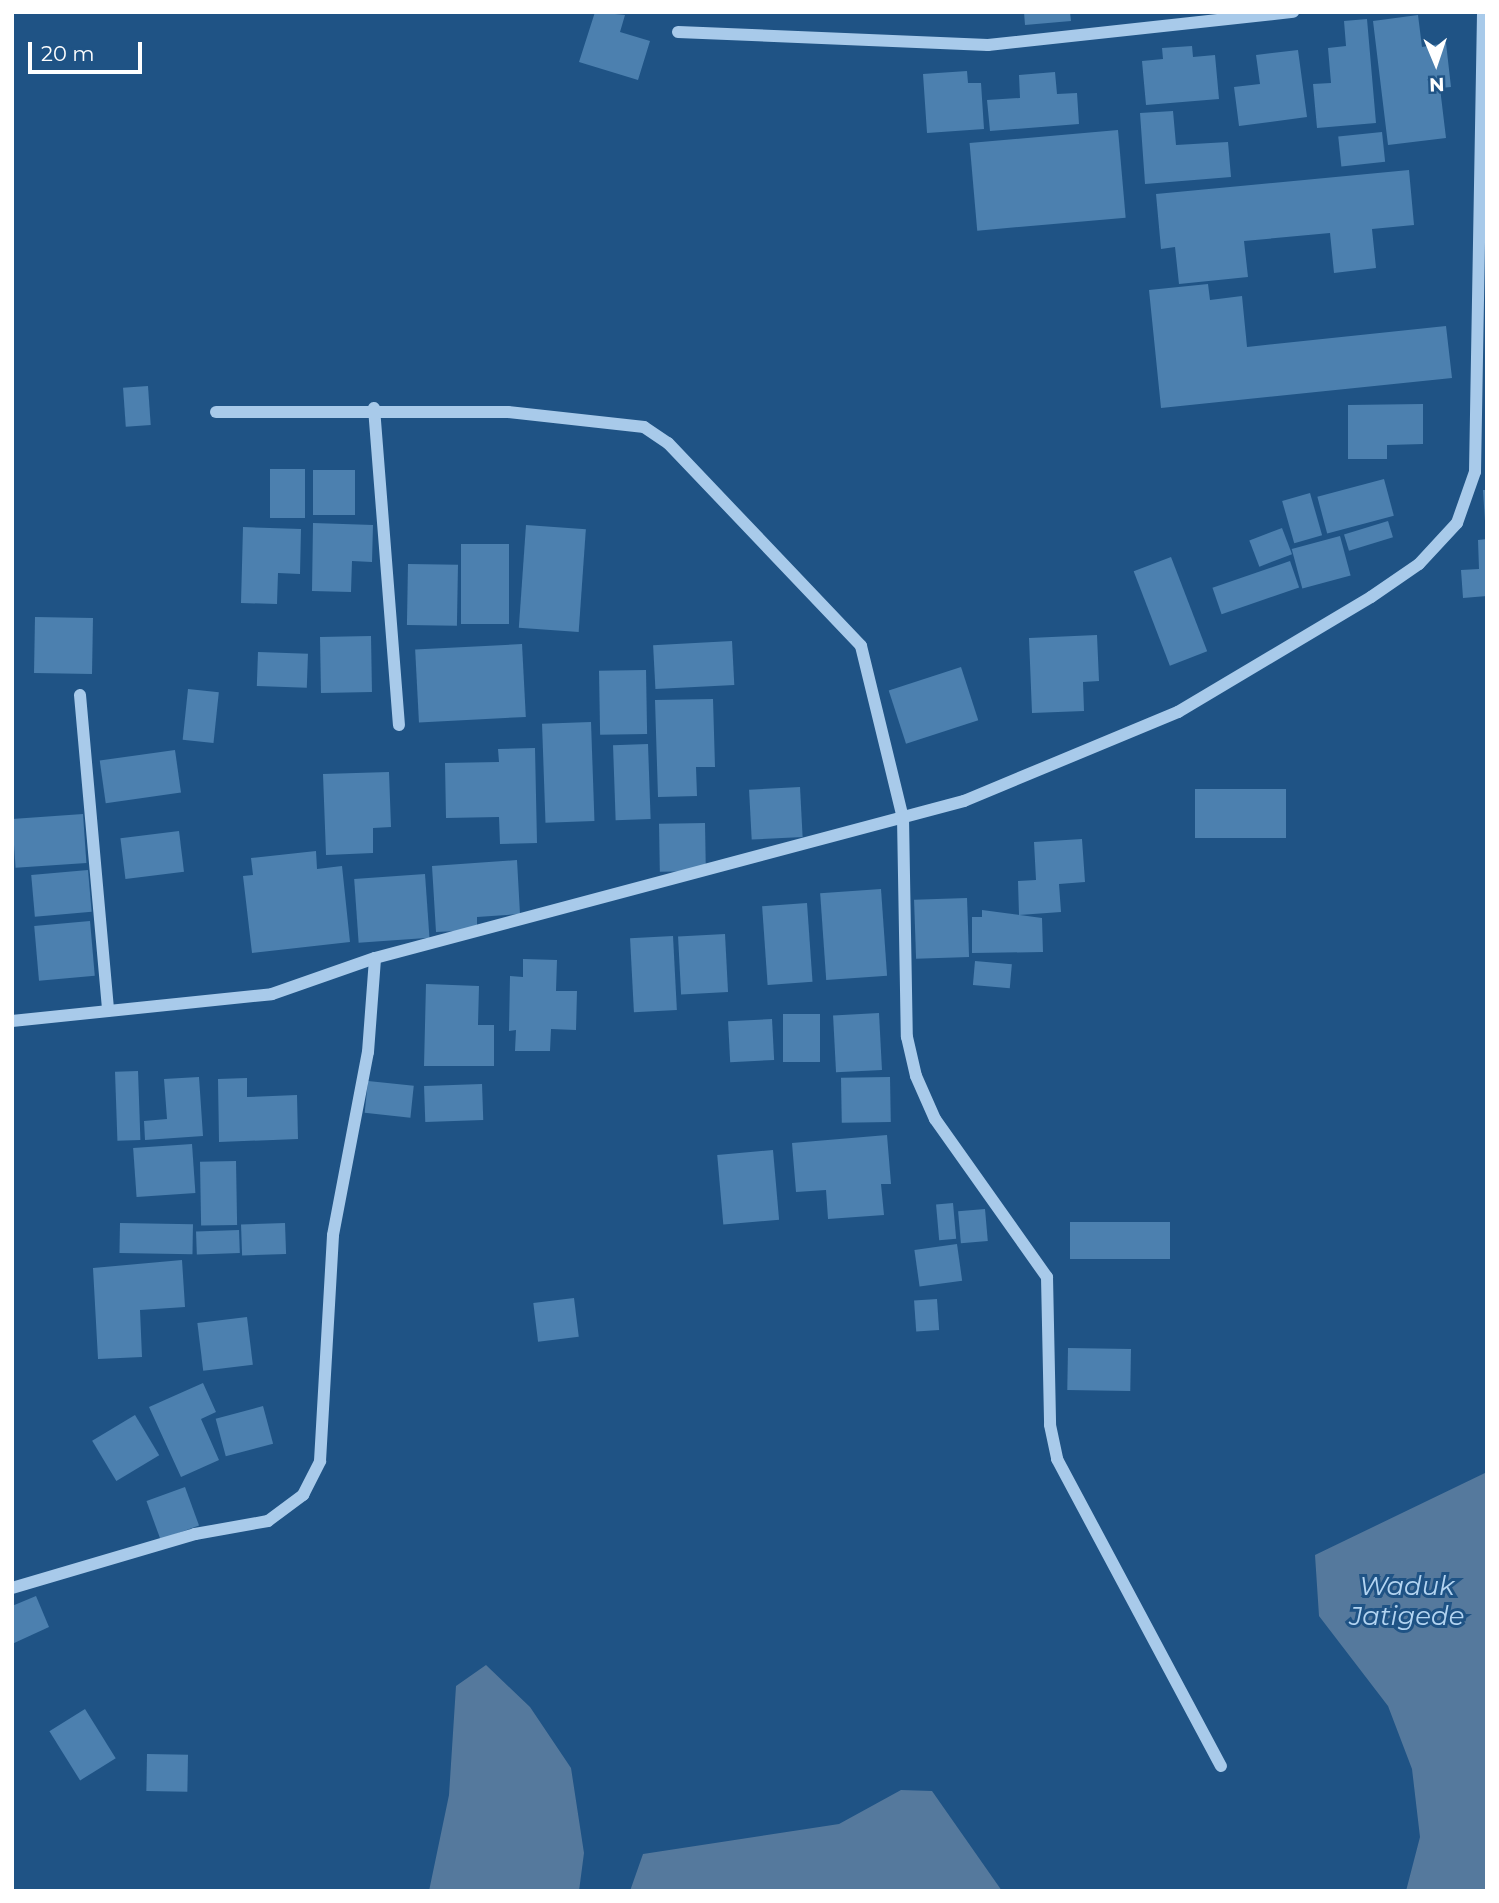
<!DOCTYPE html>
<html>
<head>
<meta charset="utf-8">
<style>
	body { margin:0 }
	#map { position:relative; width:1499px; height:1903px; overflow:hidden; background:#1f5385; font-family:Montserrat,sans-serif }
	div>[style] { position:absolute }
	.water>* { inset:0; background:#55799d }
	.building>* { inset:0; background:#4c80af; transform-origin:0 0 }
	.minor>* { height:12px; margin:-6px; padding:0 6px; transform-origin:6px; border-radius:6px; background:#a8caea }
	span { translate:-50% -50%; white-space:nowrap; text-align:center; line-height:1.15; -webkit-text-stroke:6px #1f5385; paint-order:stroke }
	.water-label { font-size:26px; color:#b3d4f1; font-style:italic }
	.frame { position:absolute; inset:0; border:14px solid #fff; pointer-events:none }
	.north { position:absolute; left:1401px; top:28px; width:70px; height:70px; -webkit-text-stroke:5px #1f5385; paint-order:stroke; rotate:178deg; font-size:19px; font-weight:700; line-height:28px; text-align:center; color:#fff }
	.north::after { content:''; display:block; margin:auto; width:24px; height:32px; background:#fff; clip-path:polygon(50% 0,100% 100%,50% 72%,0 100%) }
	.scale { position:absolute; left:28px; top:42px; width:114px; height:32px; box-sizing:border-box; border:4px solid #fff; border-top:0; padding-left:9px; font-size:21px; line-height:24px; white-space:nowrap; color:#fff; -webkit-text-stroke:5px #1f5385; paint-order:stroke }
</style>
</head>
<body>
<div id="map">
	<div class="water">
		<div style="clip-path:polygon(1487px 1472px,1487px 1891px,1406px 1891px,1420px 1837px,1412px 1769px,1388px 1706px,1319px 1616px,1315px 1555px)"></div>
		<div style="clip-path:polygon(486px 1665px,530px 1707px,571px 1768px,584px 1853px,579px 1891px,429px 1891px,449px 1795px,456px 1686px)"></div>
		<div style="clip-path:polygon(901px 1790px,932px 1791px,1002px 1891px,630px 1891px,643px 1854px,839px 1824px)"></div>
	</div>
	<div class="building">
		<div style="clip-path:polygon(595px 12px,625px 15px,620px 32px,650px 41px,638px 80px,579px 62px)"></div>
		<div style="clip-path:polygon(1024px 12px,1070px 12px,1071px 21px,1025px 25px)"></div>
		<div style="clip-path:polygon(1418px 15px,1422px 47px,1446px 43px,1451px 87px,1440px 88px,1446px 138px,1388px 145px,1373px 21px)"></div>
		<div style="clip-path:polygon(1367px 19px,1376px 123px,1317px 128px,1313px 84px,1331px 83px,1328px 48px,1346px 46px,1344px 21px)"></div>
		<div style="clip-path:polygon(1192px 46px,1193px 57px,1215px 55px,1219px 99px,1146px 105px,1142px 61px,1163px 59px,1162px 48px)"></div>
		<div style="clip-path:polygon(1298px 50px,1307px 117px,1239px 126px,1234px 87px,1260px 84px,1256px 55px)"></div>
		<div style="clip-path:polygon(967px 71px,968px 83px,981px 83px,984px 129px,927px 133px,923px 74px)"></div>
		<div style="clip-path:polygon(1055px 72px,1057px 94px,1077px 93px,1079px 124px,990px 131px,987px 100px,1020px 98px,1019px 75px)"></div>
		<div style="clip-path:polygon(1173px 111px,1176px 145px,1228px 142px,1231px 177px,1145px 184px,1140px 113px)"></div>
		<div style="left:1118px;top:130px;width:88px;height:149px;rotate:85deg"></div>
		<div style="left:1382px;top:132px;width:30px;height:44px;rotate:84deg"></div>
		<div style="clip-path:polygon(1409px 170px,1414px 225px,1372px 229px,1376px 268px,1334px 273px,1330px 233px,1244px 241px,1248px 277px,1179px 284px,1175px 247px,1161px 249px,1156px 194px)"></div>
		<div style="clip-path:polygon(1208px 284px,1210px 300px,1242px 296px,1247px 347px,1446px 326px,1452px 378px,1161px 408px,1149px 290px)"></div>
		<div style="left:148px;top:386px;width:39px;height:25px;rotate:86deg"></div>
		<div style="clip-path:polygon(1423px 404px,1423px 444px,1387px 445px,1387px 459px,1348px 459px,1348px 405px)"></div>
		<div style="left:270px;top:469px;width:35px;height:49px"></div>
		<div style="left:313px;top:470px;width:42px;height:45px"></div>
		<div style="left:1384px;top:479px;width:38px;height:69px;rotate:75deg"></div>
		<div style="clip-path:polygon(1483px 490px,1487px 490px,1487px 521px,1485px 521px)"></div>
		<div style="left:1310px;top:493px;width:44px;height:29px;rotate:74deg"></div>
		<div style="left:1388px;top:521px;width:17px;height:46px;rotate:73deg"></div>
		<div style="clip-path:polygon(313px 523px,373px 525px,372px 562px,352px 561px,351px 592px,312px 591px)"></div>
		<div style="left:526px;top:525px;width:60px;height:103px;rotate:4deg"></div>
		<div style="clip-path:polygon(243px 527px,301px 529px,300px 574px,278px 573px,277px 604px,241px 603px)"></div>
		<div style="left:1282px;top:528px;width:28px;height:35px;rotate:69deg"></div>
		<div style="left:1340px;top:536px;width:41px;height:50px;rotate:75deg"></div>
		<div style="clip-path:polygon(1487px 539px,1487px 596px,1463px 598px,1461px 570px,1479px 569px,1478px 540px)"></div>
		<div style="left:461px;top:544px;width:48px;height:80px"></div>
		<div style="left:1171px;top:557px;width:101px;height:40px;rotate:69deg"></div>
		<div style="left:1290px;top:561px;width:28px;height:82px;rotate:71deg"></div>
		<div style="left:408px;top:564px;width:50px;height:61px;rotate:1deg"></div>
		<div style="left:35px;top:617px;width:58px;height:56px;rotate:1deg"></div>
		<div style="clip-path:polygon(1097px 635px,1099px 681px,1083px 682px,1084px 711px,1032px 713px,1029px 638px)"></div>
		<div style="left:371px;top:636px;width:56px;height:51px;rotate:89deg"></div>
		<div style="left:732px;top:641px;width:44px;height:79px;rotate:87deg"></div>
		<div style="left:522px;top:644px;width:73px;height:107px;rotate:87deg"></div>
		<div style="left:258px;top:652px;width:50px;height:34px;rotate:2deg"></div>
		<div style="left:961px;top:667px;width:56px;height:76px;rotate:72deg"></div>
		<div style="left:646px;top:670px;width:64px;height:47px;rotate:89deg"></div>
		<div style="left:188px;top:689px;width:31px;height:51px;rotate:6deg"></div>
		<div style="clip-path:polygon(713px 699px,715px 767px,696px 767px,697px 796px,658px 797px,655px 700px)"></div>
		<div style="left:591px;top:722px;width:99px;height:49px;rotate:88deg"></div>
		<div style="left:648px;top:744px;width:75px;height:35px;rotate:88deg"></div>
		<div style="clip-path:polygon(535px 748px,537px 843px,500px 844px,499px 817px,446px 818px,445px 763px,499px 762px,498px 749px)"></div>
		<div style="left:175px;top:750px;width:43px;height:76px;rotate:82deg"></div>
		<div style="clip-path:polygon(389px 772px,391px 827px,373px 828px,373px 853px,326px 855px,323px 774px)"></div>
		<div style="left:800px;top:787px;width:50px;height:51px;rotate:87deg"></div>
		<div style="left:1195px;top:789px;width:91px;height:49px"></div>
		<div style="left:83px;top:814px;width:49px;height:71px;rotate:86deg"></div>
		<div style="left:705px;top:823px;width:48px;height:46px;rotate:89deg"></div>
		<div style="left:179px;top:831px;width:41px;height:59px;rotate:83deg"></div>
		<div style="clip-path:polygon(1082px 839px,1085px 882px,1059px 884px,1061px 912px,1019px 915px,1018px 881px,1036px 880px,1034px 842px)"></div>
		<div style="clip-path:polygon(316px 851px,317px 869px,342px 866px,350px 942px,252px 953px,243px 876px,253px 875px,251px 858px)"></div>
		<div style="clip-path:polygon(517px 860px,520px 914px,477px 917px,477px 930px,436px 932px,432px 866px)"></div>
		<div style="left:88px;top:870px;width:42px;height:57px;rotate:85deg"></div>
		<div style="left:425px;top:874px;width:64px;height:71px;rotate:86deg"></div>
		<div style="left:881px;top:889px;width:87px;height:61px;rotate:86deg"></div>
		<div style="left:967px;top:898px;width:59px;height:53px;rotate:88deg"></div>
		<div style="left:807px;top:903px;width:79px;height:45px;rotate:86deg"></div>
		<div style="clip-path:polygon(982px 910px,1042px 918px,1043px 952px,972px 953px,972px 917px,982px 917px)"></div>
		<div style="left:90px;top:921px;width:55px;height:56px;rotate:85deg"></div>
		<div style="left:725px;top:934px;width:58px;height:47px;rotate:87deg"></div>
		<div style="left:673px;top:936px;width:74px;height:43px;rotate:87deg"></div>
		<div style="clip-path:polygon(523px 959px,557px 960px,556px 991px,577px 991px,576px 1030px,551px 1029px,550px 1051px,515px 1051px,516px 1030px,509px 1031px,510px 976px,523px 977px)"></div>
		<div style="left:975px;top:961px;width:37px;height:24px;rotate:5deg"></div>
		<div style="clip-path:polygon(426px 984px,479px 986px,478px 1025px,494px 1025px,494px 1066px,424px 1066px)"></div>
		<div style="left:879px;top:1013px;width:57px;height:46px;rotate:87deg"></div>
		<div style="left:783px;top:1014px;width:37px;height:48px"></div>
		<div style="left:772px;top:1019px;width:41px;height:44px;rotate:87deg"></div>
		<div style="left:138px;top:1071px;width:69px;height:23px;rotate:88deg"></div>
		<div style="clip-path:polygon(199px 1077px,203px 1136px,145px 1140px,144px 1121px,167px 1119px,164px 1079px)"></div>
		<div style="left:890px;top:1077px;width:45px;height:49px;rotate:89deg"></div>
		<div style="clip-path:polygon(247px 1078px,247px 1097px,297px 1095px,298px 1139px,219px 1142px,218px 1079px)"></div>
		<div style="left:368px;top:1081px;width:46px;height:32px;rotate:6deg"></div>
		<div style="left:482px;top:1084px;width:36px;height:58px;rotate:88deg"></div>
		<div style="clip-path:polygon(887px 1135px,891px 1184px,881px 1184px,884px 1215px,828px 1219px,826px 1190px,796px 1192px,792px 1143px)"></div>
		<div style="left:192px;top:1144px;width:49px;height:59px;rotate:86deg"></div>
		<div style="left:773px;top:1150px;width:70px;height:56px;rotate:85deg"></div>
		<div style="left:236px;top:1161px;width:64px;height:36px;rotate:89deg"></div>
		<div style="left:953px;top:1203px;width:36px;height:17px;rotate:85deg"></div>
		<div style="left:985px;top:1209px;width:32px;height:27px;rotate:85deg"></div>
		<div style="left:1170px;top:1222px;width:37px;height:100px;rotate:90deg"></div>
		<div style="left:120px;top:1223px;width:73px;height:30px;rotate:1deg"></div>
		<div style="left:285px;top:1223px;width:31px;height:44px;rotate:88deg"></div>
		<div style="left:239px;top:1230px;width:23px;height:43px;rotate:88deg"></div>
		<div style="left:957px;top:1244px;width:37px;height:43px;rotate:82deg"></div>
		<div style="clip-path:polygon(182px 1260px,185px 1307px,140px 1310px,142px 1357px,98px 1359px,93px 1268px)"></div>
		<div style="left:574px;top:1298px;width:39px;height:41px;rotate:83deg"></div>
		<div style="left:937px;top:1299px;width:31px;height:23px;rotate:86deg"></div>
		<div style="left:247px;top:1317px;width:48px;height:50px;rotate:83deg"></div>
		<div style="left:1068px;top:1348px;width:63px;height:42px;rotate:1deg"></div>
		<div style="clip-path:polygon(203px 1383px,216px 1412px,201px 1419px,219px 1460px,181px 1477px,149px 1407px)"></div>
		<div style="left:263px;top:1406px;width:39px;height:49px;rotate:75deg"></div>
		<div style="left:135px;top:1415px;width:47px;height:50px;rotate:59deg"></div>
		<div style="left:185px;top:1487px;width:41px;height:41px;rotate:70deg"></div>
		<div style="clip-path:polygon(36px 1596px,49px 1627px,12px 1644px,12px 1606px)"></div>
		<div style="left:85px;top:1709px;width:58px;height:42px;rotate:58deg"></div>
		<div style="left:147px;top:1754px;width:41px;height:37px;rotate:1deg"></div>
	</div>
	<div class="minor">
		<div style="left:678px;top:32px;width:310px;rotate:2.4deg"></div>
		<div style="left:988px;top:45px;width:307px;rotate:-6.2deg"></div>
		<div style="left:374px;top:408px;width:318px;rotate:85.5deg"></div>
		<div style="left:216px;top:412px;width:292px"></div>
		<div style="left:508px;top:412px;width:137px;rotate:6.3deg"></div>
		<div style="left:644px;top:427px;width:29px;rotate:34deg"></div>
		<div style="left:668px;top:443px;width:280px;rotate:46.4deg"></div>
		<div style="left:861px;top:646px;width:177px;rotate:76.3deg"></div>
		<div style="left:903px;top:818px;width:219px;rotate:89deg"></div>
		<div style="left:907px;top:1037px;width:40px;rotate:77deg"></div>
		<div style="left:916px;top:1076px;width:47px;rotate:66.2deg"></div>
		<div style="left:935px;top:1119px;width:194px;rotate:54.7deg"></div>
		<div style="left:1047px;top:1277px;width:148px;rotate:88.8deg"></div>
		<div style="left:1050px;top:1425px;width:35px;rotate:78deg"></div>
		<div style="left:1057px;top:1459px;width:348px;rotate:61.9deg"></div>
		<div style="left:80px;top:695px;width:317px;rotate:84.9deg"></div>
		<div style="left:12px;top:1021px;width:261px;rotate:-5.9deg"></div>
		<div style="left:272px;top:994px;width:109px;rotate:-19.3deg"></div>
		<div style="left:375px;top:958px;width:610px;rotate:-14.93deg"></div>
		<div style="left:964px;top:801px;width:232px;rotate:-22.6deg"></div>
		<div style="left:1178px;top:712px;width:225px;rotate:-30.8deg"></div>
		<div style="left:1371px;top:597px;width:58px;rotate:-34.5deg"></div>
		<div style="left:1419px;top:564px;width:56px;rotate:-47.2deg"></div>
		<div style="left:1457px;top:523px;width:54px;rotate:-70.6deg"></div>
		<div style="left:1475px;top:472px;width:460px;rotate:-89deg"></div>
		<div style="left:12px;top:1588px;width:191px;rotate:-16.4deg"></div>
		<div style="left:195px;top:1534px;width:74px;rotate:-10.1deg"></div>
		<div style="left:268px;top:1521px;width:44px;rotate:-36.6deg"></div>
		<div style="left:303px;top:1495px;width:38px;rotate:-63deg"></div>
		<div style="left:320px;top:1461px;width:226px;rotate:-86.7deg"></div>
		<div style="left:333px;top:1235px;width:186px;rotate:-79.2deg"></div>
		<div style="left:368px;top:1052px;width:94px;rotate:-85.7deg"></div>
	</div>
	<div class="water-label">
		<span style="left:1407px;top:1602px">Waduk<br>Jatigede</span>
	</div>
	<div class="frame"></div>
	<div class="north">N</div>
	<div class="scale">20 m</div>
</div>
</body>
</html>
